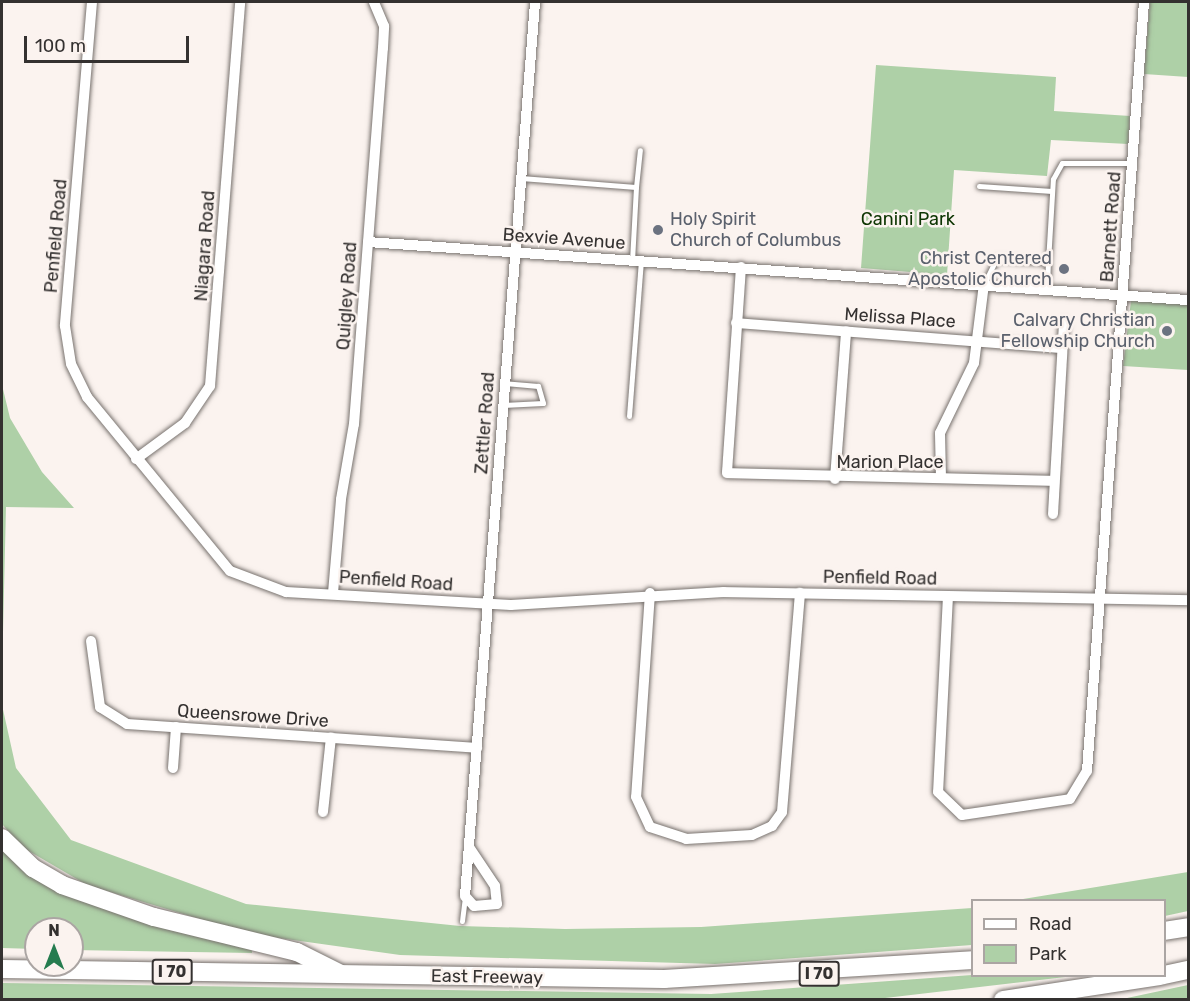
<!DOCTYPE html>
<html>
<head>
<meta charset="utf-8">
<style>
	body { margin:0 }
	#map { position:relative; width:1190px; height:1001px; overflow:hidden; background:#fbf3ef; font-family:Rubik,sans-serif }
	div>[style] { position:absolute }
	.green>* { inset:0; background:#aed0a7 }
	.roads { filter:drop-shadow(0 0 2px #78726e) drop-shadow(0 0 2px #78726e) }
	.service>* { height:5px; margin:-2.5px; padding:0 2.5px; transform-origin:2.5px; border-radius:2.5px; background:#fff }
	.minor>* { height:10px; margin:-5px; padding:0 5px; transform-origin:5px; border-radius:5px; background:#fff }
	.motorway>* { height:18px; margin:-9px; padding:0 9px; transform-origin:9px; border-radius:9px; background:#fff }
	.dots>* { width:16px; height:16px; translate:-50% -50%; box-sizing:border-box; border:3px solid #fbf3ef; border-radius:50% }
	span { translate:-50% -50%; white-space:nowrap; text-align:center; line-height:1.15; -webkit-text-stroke:5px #fbf3ef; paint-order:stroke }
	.shield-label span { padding:2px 4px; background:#fbf3ef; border:2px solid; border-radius:4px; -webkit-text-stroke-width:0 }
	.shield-label { font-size:16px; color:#343130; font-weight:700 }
	.park-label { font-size:18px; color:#0d3502 }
	.worship-label { font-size:18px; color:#5b616d }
	.left { translate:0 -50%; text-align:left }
	.right { translate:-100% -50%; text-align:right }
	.street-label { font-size:18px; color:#343130 }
	.frame { position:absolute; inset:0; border:3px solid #343130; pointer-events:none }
	.legend { position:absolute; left:971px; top:899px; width:195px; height:78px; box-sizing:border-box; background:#fbf3ef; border:2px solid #aba5a3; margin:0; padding:8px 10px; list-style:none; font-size:18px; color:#343130 }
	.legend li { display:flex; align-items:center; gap:12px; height:30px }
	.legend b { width:30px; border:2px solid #aba5a3 }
	.north { position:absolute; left:24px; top:917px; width:60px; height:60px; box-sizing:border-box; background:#fbf3ef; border:2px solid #aba5a3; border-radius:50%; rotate:0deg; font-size:16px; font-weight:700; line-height:24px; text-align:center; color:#343130 }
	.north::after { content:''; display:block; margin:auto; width:21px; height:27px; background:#257c4f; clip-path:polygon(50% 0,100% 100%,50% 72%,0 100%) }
	.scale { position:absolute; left:24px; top:36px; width:165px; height:27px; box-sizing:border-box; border:3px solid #343130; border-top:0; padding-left:8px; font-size:18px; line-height:21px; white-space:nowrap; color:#343130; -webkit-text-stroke:4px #fbf3ef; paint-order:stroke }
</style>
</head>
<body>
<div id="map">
	<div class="green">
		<div style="clip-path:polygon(1150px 2px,1188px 2px,1188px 77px,1144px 74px)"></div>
		<div style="clip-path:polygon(876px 65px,1056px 77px,1054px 111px,1130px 116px,1128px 144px,1051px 140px,1047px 176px,954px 170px,947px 275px,861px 268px)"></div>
		<div style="clip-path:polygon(1131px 301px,1188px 303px,1188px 370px,1123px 366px)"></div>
		<div style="clip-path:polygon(2px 385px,10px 418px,42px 472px,74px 508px,6px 507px,2px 675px)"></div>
		<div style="clip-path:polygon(2px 705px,16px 768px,71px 840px,246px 904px,460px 926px,565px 929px,701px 927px,972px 908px,972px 945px,715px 964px,400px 955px,250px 934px,87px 885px,22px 847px,2px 824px)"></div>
		<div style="clip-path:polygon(2px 844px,21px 863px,252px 948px,252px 953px,72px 950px,72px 929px,36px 929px,36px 949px,2px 948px)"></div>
		<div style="clip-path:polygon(1188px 872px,1188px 911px,1165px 916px,1164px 900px,1017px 900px)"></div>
		<div style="clip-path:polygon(972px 975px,1074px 976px,868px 1000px,2px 998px,2px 983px,711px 994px)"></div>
		<div style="clip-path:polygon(1188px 985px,1188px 999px,1117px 999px,1127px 998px)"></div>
	</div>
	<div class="roads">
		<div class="service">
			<div style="left:521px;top:178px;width:115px;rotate:4.5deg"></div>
			<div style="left:636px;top:187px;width:73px;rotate:93.1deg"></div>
			<div style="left:979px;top:186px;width:73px;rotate:3.9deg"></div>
			<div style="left:636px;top:187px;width:37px;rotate:-84deg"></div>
			<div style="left:984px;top:284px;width:28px;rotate:-64deg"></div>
			<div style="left:996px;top:259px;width:52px;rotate:3.3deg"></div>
			<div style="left:1048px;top:262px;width:83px;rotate:-86.6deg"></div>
			<div style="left:1053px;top:179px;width:18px;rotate:-61deg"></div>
			<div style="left:1062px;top:163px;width:70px"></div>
			<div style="left:1047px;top:289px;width:27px;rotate:-88deg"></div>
			<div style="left:503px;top:405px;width:40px;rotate:-2.9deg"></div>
			<div style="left:543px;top:403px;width:18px;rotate:-106deg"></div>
			<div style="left:538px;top:386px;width:33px;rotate:-175deg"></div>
			<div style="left:629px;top:416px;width:156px;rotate:-85.6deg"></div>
			<div style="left:462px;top:921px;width:23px;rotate:-83deg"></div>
		</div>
		<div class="minor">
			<div style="left:92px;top:2px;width:325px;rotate:94.8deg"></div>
			<div style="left:65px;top:326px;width:38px;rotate:81deg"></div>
			<div style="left:71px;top:364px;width:37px;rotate:64deg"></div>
			<div style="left:87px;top:397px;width:225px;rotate:50.6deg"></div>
			<div style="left:230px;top:571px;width:60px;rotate:20.6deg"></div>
			<div style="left:286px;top:592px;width:225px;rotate:3.3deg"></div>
			<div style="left:511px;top:605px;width:213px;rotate:-3.5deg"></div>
			<div style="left:724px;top:592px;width:464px;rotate:1deg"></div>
			<div style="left:368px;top:242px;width:822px;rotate:4.05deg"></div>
			<div style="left:741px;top:267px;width:206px;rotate:93.9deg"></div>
			<div style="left:727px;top:473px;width:327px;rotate:1.4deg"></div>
			<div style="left:736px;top:323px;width:327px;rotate:4.4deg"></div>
			<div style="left:136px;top:459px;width:61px;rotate:-36.3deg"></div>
			<div style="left:185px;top:423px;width:45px;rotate:-56deg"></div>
			<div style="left:210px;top:386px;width:385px;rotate:-85.5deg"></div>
			<div style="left:941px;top:478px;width:45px;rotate:-91.3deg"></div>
			<div style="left:940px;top:433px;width:78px;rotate:-64.1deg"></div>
			<div style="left:974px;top:363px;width:80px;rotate:-82.8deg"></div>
			<div style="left:835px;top:479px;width:148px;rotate:-85.7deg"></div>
			<div style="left:1053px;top:514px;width:190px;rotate:-86.7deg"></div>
			<div style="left:333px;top:593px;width:94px;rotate:-85.1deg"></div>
			<div style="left:341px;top:499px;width:76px;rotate:-80.2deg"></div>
			<div style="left:354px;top:424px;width:377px;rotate:-85.6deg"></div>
			<div style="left:383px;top:48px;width:22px;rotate:-87deg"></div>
			<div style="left:384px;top:26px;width:26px;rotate:-113deg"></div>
			<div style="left:650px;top:593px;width:204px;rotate:93.9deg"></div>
			<div style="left:636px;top:797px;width:33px;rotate:65deg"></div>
			<div style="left:650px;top:827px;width:38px;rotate:18deg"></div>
			<div style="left:686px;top:839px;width:66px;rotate:-3.5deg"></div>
			<div style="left:752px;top:835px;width:22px;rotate:-24deg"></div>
			<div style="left:772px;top:826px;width:17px;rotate:-54deg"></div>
			<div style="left:782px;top:812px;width:220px;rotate:-85.3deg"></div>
			<div style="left:948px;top:596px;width:196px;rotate:92.9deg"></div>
			<div style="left:938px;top:792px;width:33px;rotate:44deg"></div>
			<div style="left:962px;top:815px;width:109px;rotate:-8.4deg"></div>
			<div style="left:1070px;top:799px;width:33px;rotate:-59deg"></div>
			<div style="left:1087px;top:771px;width:771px;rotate:-85.76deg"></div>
			<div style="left:91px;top:641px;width:67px;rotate:82.2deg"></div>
			<div style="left:100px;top:707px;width:32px;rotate:32deg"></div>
			<div style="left:127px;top:724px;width:351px;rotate:3.9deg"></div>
			<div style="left:173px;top:768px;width:41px;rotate:-85.8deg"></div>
			<div style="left:323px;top:812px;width:75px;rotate:-83.9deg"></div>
			<div style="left:469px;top:847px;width:47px;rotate:56.3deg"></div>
			<div style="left:495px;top:886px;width:18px;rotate:84deg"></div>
			<div style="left:497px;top:904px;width:23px;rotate:175deg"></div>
			<div style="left:474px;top:906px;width:13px;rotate:-132deg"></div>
			<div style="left:465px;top:896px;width:897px;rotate:-85.52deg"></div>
		</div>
		<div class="motorway">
			<div style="left:2px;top:838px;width:43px;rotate:44.1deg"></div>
			<div style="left:33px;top:868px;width:34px;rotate:30deg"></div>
			<div style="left:62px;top:885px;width:97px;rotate:19.2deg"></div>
			<div style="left:154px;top:917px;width:147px;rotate:13.8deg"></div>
			<div style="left:297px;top:952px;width:47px;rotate:26.6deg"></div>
			<div style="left:1164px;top:931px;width:24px;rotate:-9deg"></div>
			<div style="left:2px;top:969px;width:662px;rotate:0.87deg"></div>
			<div style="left:664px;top:979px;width:309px;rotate:-3.5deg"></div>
			<div style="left:1164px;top:975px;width:25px;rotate:-12deg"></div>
			<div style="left:1003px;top:1000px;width:159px;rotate:-8.7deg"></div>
		</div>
	</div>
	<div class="dots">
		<div style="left:658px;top:230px;background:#6b7280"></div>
		<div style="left:1064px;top:269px;background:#6b7280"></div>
		<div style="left:1167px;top:331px;background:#6b7280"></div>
	</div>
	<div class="shield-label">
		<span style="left:172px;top:972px">I 70</span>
		<span style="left:819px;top:974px">I 70</span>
	</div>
	<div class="park-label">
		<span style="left:908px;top:219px">Canini Park</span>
	</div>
	<div class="worship-label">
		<span class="left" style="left:670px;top:230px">Holy Spirit<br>Church of Columbus</span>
		<span class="right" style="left:1052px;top:269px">Christ Centered<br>Apostolic Church</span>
		<span class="right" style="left:1155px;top:331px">Calvary Christian<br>Fellowship Church</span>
	</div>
	<div class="street-label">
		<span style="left:1111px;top:227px;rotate:-86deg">Barnett Road</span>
		<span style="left:56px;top:236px;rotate:-85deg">Penfield Road</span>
		<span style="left:564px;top:239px;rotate:4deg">Bexvie Avenue</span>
		<span style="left:205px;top:246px;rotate:-86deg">Niagara Road</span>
		<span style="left:347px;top:296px;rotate:-86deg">Quigley Road</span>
		<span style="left:900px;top:318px;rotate:4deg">Melissa Place</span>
		<span style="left:485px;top:423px;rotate:-86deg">Zettler Road</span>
		<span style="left:890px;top:462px">Marion Place</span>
		<span style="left:880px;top:578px;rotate:1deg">Penfield Road</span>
		<span style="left:396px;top:581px;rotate:4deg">Penfield Road</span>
		<span style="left:253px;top:716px;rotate:4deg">Queensrowe Drive</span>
		<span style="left:487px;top:977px;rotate:1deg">East Freeway</span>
	</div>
	<div class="frame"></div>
	<ul class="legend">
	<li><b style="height:8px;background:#fff"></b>Road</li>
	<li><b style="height:16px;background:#aed0a7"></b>Park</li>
	</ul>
	<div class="north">N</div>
	<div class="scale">100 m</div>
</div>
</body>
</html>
